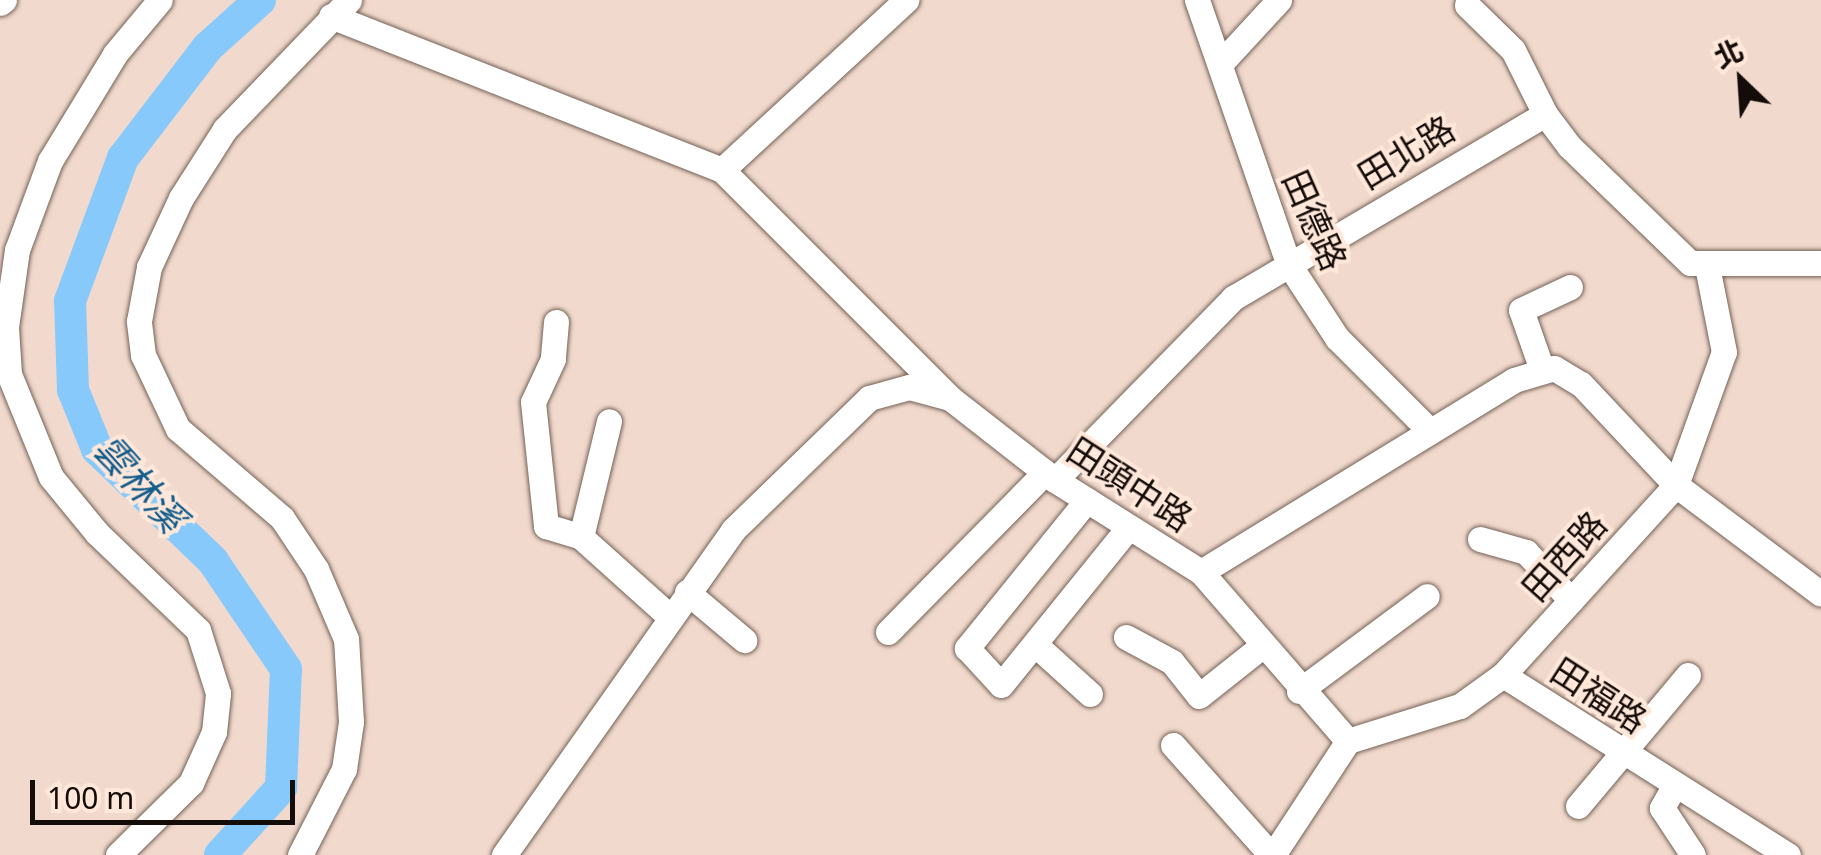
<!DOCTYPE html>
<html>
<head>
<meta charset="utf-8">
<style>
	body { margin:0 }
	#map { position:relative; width:1821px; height:855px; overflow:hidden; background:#f1dacd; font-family:"Noto Sans","Noto Sans TC",sans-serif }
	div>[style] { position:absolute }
	.river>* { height:32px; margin:-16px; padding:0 16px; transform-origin:16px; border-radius:16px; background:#88c9fc }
	.roads { filter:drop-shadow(0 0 2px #756156) drop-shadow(0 0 2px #756156) }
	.minor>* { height:25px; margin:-12.5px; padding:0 12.5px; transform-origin:12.5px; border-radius:12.5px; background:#fff }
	span { translate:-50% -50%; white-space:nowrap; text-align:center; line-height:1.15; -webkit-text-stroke:8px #ffe7da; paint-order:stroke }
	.street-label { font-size:35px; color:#140c08 }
	.water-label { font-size:38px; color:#125d8c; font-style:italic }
	.north { position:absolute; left:1691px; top:30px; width:100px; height:100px; -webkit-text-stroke:8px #ffe7da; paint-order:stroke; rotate:335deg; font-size:28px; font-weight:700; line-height:40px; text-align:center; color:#140c08 }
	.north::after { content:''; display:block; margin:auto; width:35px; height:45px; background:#140c08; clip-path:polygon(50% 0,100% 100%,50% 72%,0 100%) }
	.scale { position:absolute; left:30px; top:780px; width:265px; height:45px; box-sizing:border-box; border:5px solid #140c08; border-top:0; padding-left:12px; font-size:30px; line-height:35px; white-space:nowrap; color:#140c08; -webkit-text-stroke:8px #ffe7da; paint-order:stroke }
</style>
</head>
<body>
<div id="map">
	<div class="river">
		<div style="left:220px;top:855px;width:91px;rotate:-47.7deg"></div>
		<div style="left:281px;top:788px;width:119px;rotate:-87.6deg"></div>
		<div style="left:286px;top:669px;width:130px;rotate:-124.1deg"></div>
		<div style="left:213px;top:561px;width:161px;rotate:-136deg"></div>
		<div style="left:97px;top:449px;width:64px;rotate:-112.1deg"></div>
		<div style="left:73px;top:390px;width:89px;rotate:-91.9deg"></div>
		<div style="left:70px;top:301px;width:153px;rotate:-69.7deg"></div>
		<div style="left:123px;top:158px;width:140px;rotate:-52.6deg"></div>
		<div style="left:208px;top:47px;width:70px;rotate:-42.1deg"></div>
	</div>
	<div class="roads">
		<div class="minor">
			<div style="left:1197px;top:0;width:278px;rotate:70.9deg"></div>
			<div style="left:1288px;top:263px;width:90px;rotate:56.8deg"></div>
			<div style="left:1337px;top:338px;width:132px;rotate:45deg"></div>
			<div style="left:0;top:3px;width:5px;rotate:-37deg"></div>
			<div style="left:1467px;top:5px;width:64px;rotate:44.4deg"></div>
			<div style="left:1513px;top:50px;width:72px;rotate:63.4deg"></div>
			<div style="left:331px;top:16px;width:420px;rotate:21.5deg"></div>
			<div style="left:722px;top:170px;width:251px;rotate:-42.7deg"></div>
			<div style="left:1220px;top:64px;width:87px;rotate:-47.3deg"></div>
			<div style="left:722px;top:170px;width:320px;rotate:45deg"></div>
			<div style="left:556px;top:322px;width:37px;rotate:95deg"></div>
			<div style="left:553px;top:359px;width:47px;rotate:114.9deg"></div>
			<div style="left:533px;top:402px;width:125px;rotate:84deg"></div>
			<div style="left:546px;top:526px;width:37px;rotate:17deg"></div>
			<div style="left:581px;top:537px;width:117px;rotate:41.9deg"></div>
			<div style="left:1541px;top:367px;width:60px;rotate:-109.3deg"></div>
			<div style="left:1521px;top:310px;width:54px;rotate:-25.1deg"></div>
			<div style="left:1055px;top:480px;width:255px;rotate:-45.6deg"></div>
			<div style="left:1233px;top:298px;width:362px;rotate:-30.5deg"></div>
			<div style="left:1545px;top:114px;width:40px;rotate:53deg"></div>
			<div style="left:1569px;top:146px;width:168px;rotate:44deg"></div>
			<div style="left:1690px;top:263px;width:131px"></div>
			<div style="left:1087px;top:500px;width:191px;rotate:129deg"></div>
			<div style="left:967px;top:648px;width:50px;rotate:47.4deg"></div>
			<div style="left:1001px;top:685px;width:203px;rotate:-51deg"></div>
			<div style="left:581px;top:537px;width:119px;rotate:-76.4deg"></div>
			<div style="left:1480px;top:539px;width:48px;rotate:15.8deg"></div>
			<div style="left:1526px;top:552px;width:66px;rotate:46.8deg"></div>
			<div style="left:1201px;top:572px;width:224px;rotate:49deg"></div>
			<div style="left:1348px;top:741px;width:117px;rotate:-17.4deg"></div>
			<div style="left:1460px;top:706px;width:53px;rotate:-35.8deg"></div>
			<div style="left:1503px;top:675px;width:257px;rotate:-47.7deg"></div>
			<div style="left:1676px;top:485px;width:141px;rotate:-70.2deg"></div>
			<div style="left:1724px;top:352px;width:88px;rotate:-101.2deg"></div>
			<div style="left:687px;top:592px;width:75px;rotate:40.1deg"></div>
			<div style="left:888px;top:632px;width:224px;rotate:-45.5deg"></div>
			<div style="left:1126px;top:637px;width:52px;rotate:28.5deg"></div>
			<div style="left:1172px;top:662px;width:43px;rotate:51.5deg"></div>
			<div style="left:1199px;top:696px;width:80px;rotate:-38.4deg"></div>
			<div style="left:1038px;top:647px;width:70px;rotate:42.1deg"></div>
			<div style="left:1503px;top:675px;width:337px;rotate:32.3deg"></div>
			<div style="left:1299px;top:691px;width:159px;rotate:-36.6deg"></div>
			<div style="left:1173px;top:745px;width:147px;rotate:48.3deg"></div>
			<div style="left:1673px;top:788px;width:23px;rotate:119deg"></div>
			<div style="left:1662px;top:808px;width:56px;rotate:56.6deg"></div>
			<div style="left:1578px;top:806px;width:171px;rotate:-50deg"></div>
			<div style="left:118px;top:855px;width:103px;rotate:-44.6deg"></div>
			<div style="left:191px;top:783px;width:56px;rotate:-65.7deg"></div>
			<div style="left:214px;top:732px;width:39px;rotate:-84deg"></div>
			<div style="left:218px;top:693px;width:66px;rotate:-107.6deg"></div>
			<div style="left:198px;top:630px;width:140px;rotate:-136.2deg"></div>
			<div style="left:97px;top:533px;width:72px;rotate:-129.4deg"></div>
			<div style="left:51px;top:477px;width:111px;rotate:-112.2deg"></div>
			<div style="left:9px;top:374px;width:47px;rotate:-93.7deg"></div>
			<div style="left:6px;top:327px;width:78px;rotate:-81.9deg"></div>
			<div style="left:17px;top:250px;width:95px;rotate:-69.7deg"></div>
			<div style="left:50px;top:161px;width:125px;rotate:-58.7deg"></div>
			<div style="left:115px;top:54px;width:70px;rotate:-50.2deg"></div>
			<div style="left:300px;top:855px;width:97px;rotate:-62.9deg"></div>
			<div style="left:344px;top:769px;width:48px;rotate:-81.5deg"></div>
			<div style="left:351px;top:722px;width:83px;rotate:-93.4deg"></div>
			<div style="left:346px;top:639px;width:76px;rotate:-113.2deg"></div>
			<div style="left:316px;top:569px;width:61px;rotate:-123.7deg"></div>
			<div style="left:282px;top:518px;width:137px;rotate:-139.4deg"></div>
			<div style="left:178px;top:429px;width:82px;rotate:-115.3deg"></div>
			<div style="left:143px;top:355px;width:34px;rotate:-97deg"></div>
			<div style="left:139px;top:321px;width:55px;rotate:-79.5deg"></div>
			<div style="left:149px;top:267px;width:76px;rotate:-65.1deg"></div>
			<div style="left:181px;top:198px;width:82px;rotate:-57.5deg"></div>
			<div style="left:225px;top:129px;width:179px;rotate:-46.1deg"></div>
			<div style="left:504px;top:855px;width:398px;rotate:-54.8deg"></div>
			<div style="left:733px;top:530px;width:190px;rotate:-44.1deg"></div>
			<div style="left:869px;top:398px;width:41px;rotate:-15.4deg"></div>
			<div style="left:909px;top:387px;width:42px;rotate:15deg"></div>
			<div style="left:950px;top:398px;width:133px;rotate:38deg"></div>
			<div style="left:1055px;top:480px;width:173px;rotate:32.2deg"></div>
			<div style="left:1201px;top:572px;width:367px;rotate:-31.5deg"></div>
			<div style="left:1514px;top:380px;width:42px;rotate:-16.7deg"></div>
			<div style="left:1554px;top:368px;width:31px;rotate:31deg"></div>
			<div style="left:1581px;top:384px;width:139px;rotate:46.8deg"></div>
			<div style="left:1676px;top:485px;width:181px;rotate:36.9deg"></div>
			<div style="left:1273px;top:855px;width:136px;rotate:-56.7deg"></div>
		</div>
	</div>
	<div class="street-label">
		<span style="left:1406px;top:152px;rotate:-31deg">田北路</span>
		<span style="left:1315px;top:220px;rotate:66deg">田德路</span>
		<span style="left:1130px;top:484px;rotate:33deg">田頭中路</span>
		<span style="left:1564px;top:556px;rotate:-48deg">田西路</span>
		<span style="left:1599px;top:695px;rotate:33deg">田福路</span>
	</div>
	<div class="water-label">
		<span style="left:140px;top:483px;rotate:48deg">雲林溪</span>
	</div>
	<div class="north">北</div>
	<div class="scale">100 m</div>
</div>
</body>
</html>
